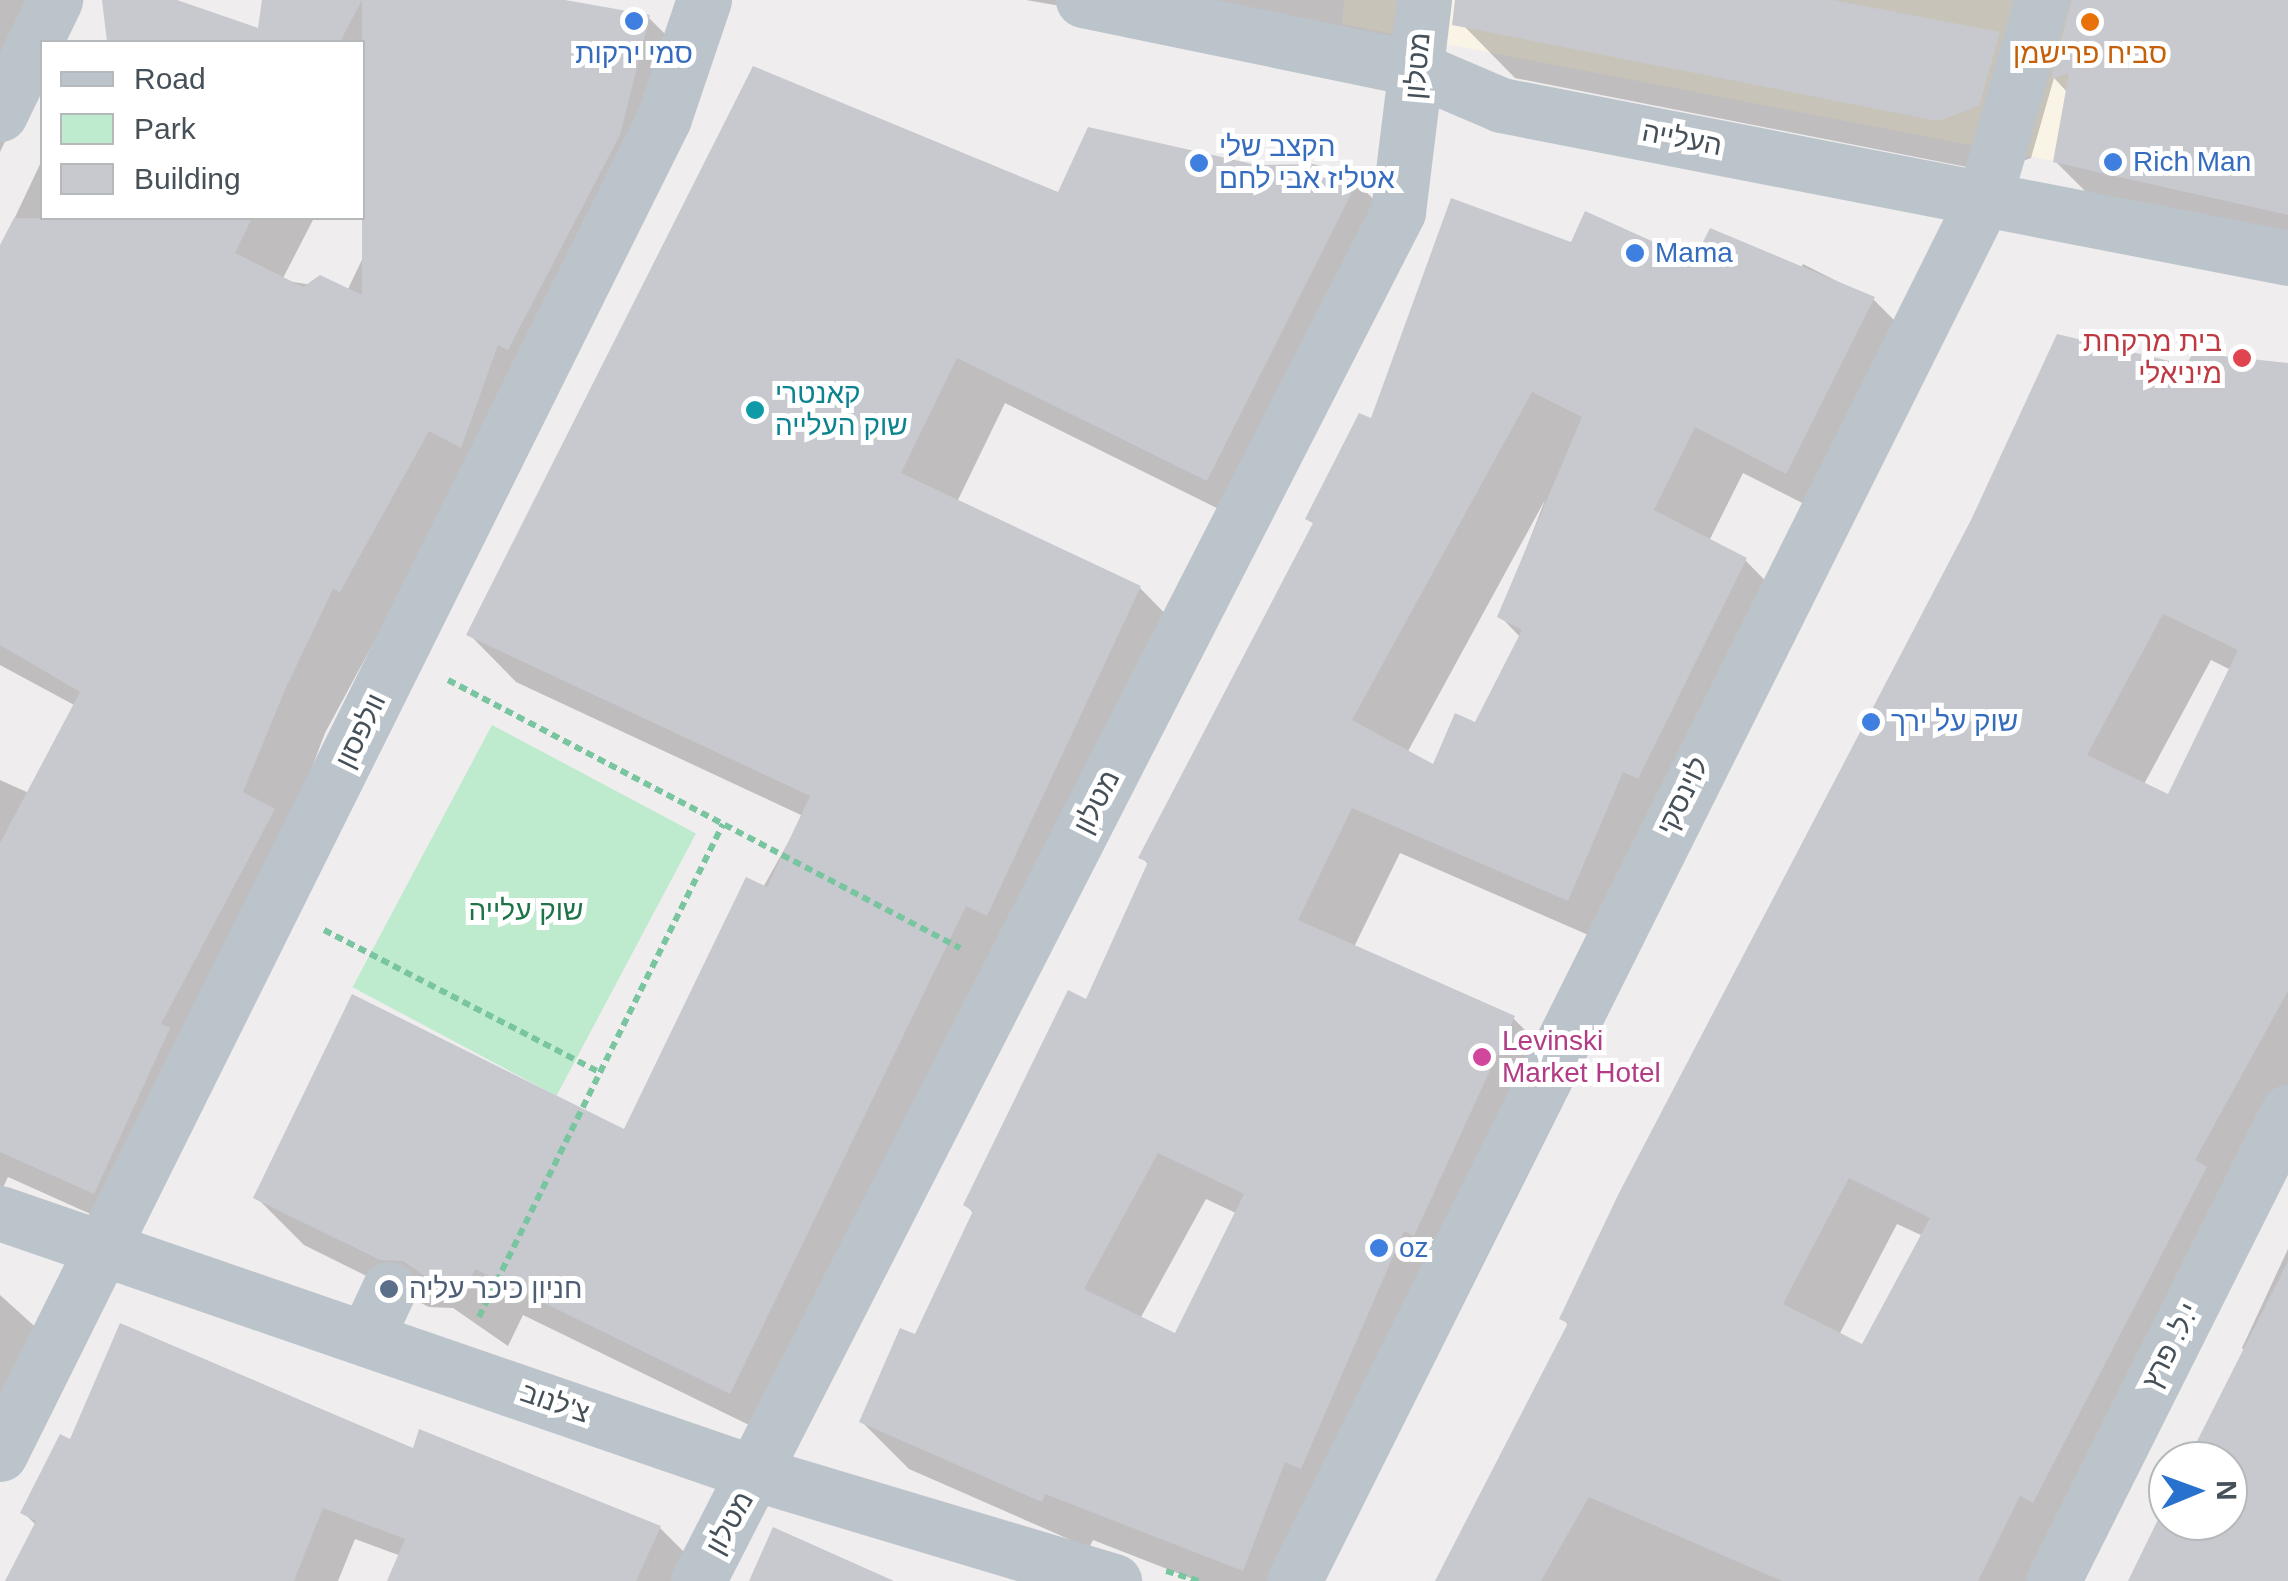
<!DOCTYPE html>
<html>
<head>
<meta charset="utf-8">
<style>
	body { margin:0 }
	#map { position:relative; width:2288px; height:1581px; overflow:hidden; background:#efeded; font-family:Helvetica,Heebo,sans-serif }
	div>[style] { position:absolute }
	.commercial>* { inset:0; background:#faf4e6 }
	.green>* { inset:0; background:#beeace; transform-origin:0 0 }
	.shadow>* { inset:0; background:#0003 }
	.building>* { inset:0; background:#c7c9cf }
	.path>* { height:6px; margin-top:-3px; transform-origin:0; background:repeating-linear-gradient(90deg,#79c59f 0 8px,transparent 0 13px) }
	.minor>* { height:55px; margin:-27.5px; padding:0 27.5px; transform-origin:27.5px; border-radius:27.5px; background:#bcc4cb }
	.dots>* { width:28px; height:28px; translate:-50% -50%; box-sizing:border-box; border:5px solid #fff; border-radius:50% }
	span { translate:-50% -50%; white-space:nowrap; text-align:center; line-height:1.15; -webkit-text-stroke:10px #fff; paint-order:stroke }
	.shop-label { font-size:28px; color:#366cbe }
	.left { translate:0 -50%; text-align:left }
	.food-label { font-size:28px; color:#c56008 }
	.street-label { font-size:28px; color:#465058 }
	.health-label { font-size:28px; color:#be3a42 }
	.right { translate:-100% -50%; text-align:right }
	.culture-label { font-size:28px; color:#0d838f }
	.park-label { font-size:28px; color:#1e7348 }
	.hotel-label { font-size:28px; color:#b23c85 }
	.service-label { font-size:28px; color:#4e5e75 }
	.legend { position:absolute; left:40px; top:40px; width:325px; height:180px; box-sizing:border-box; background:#fff; border:2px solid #b5b9bc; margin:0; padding:12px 18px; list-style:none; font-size:30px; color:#465058 }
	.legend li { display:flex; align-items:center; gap:20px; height:50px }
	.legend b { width:50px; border:2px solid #b5b9bc }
	.north { position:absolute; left:2148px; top:1441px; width:100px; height:100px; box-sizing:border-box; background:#fff; border:2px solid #b5b9bc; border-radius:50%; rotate:89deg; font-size:28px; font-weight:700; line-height:40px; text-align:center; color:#465058 }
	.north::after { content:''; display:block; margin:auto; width:35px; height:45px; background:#2872ce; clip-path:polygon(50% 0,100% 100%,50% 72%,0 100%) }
</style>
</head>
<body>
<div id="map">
	<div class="commercial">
		<div style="clip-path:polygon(1344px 0,2288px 0,2288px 206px,1342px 24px)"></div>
	</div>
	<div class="green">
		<div style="left:492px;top:725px;width:231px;height:297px;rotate:28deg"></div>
	</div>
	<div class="shadow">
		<div style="clip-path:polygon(0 0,72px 0,0 152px)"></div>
		<div style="clip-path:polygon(264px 0,526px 0,648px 17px,689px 58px,325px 733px,135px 1234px,8px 1177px,0 1194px,0 780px,29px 793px,76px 706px,0 665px,0 249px,42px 160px,42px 218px,314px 218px,282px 280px,347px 291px,380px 222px,362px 42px,110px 42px,105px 3px,260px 31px)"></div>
		<div style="clip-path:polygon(1026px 0,1437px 0,1425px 69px)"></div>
		<div style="clip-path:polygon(1466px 0,2288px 0,2288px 251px,2108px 214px,2055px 161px,2068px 93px,2054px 78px,2031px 158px,1992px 172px,1515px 78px,1463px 25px)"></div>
		<div style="clip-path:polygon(1257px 167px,1356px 182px,1404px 229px,1255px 527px,1005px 403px,957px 502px,1140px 588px,1187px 636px,778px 1439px,523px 1315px,508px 1346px,453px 1308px,429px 1307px,304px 1245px,256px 1197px,626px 1132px,803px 816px,516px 682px,469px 634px,1059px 195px)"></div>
		<div style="clip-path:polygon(evenodd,1573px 245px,1797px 275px,1803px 264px,1874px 300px,1921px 347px,1834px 519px,1743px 473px,1709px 541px,1745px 560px,1792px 608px,1616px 947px,1400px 853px,1354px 947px,1513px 1018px,1561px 1066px,1304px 1581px,1198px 1581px,1093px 1540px,1089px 1548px,909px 1469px,862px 1422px,916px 1337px,974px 1214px,966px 1205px,1087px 1002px,1150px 866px,1141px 857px,1315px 525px,1308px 518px,1372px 422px,1573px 245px,1545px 500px,1500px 616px,1521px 638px,1476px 725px,1434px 768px,1407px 753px,1545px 500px,1573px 245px,1206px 1199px,1238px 1214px,1177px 1336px,1140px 1319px,1206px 1199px)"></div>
		<div style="clip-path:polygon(evenodd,2187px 368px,2288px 368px,2288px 1120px,2048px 1581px,1438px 1581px,1569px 1326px,1562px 1318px,2187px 368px,2211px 660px,2231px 670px,2169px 798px,2143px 786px,2211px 660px,2187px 368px,1897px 1224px,1923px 1236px,1863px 1347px,1839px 1335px,1897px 1224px)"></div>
		<div style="clip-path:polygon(2288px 1249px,2288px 1581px,2130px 1581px,2168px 1505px,2168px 1521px,2228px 1521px,2228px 1461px,2208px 1461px,2255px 1362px,2242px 1348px)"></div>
		<div style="clip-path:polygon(0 1295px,42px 1333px,0 1427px)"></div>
		<div style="clip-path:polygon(72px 1443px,414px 1451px,660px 1528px,692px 1560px,682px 1581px,390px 1581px,401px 1556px,355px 1539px,338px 1581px,10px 1581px,37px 1526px,23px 1512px)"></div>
	</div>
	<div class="building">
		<div style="clip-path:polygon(102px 0,177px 0,258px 28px,262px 0,362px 0,340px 42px,107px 42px)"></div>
		<div style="clip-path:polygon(362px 0,565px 0,650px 15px,620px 135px,508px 350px,498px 345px,461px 448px,429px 431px,340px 592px,333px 589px,284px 692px,243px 792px,275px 809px,161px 1024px,170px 1028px,94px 1194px,0 1152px,0 843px,80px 692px,0 645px,0 245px,14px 218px,252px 218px,235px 253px,303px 287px,320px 275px,362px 295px)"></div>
		<div style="clip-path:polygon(1455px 0,1833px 0,2000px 32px,1979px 106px,1938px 121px,1452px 25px)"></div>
		<div style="clip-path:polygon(2072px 0,2288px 0,2288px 215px,2053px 162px,2069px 73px,2051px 79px)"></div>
		<div style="clip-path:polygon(753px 66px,1058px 192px,1088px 127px,1257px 165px,1314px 164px,1358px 180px,1207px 481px,957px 358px,901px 473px,1141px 586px,987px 916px,966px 906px,730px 1394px,475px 1269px,460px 1300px,403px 1261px,380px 1260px,253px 1198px,352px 994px,624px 1129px,746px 877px,767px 887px,810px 796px,466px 635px)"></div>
		<div style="clip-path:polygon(evenodd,1451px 198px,1571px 242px,1585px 211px,1694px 260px,1710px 228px,1875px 297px,1786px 474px,1695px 427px,1654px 510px,1747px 558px,1638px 779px,1623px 772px,1568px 901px,1352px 808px,1298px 920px,1515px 1016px,1414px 1236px,1404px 1231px,1301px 1469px,1285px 1462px,1243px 1571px,1045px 1494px,1042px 1502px,859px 1422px,900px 1328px,915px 1334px,973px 1211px,963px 1205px,1068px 990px,1086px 999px,1148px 862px,1138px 858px,1313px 523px,1305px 519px,1359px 413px,1371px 418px,1451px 198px,1532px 392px,1582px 417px,1497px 617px,1522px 630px,1475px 722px,1455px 713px,1433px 764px,1352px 720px,1532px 392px,1451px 198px,1158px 1153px,1244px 1194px,1175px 1333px,1084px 1289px,1158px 1153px)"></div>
		<div style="clip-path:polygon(evenodd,2057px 334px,2186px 365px,2193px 353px,2288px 363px,2288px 991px,2195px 1160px,2207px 1167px,2033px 1503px,2020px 1496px,1978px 1581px,1782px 1581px,1589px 1497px,1541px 1581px,1435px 1581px,1568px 1323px,1559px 1319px,1619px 1193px,1971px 520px,2057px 334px,2163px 614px,2238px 650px,2168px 794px,2087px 755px,2163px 614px,2057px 334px,1849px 1178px,1930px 1218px,1862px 1344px,1783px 1304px,1849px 1178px)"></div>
		<div style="clip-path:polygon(2288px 1261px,2288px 1581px,2128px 1581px,2168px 1499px,2168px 1521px,2228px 1521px,2228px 1461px,2187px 1461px)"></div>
		<div style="clip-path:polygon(120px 1323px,413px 1448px,419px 1429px,661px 1526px,636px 1581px,387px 1581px,405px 1539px,323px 1508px,294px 1581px,5px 1581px,36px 1521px,20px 1513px,60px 1434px,70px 1439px)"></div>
		<div style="clip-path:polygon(773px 1527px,894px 1581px,749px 1581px)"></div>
	</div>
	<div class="path">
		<div style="left:448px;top:680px;width:578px;rotate:27.63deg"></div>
		<div style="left:324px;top:930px;width:312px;rotate:27.3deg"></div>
		<div style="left:479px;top:1317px;width:550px;rotate:-63.67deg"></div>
		<div style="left:1166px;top:1571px;width:34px;rotate:17deg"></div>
	</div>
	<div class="minor">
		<div style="left:1083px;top:0;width:341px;rotate:11.7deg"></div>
		<div style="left:1417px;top:69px;width:91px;rotate:23.2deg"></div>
		<div style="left:1501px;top:105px;width:802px;rotate:11deg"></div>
		<div style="left:0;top:114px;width:127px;rotate:-64.2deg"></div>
		<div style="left:0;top:1213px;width:801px;rotate:19.02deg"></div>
		<div style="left:757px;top:1474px;width:373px;rotate:16.7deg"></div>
		<div style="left:366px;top:1338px;width:54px;rotate:-64.9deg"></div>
		<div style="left:0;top:1454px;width:1492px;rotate:-63.57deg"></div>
		<div style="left:664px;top:118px;width:125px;rotate:-71.3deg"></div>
		<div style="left:698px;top:1581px;width:1538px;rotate:-62.92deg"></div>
		<div style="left:1398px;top:212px;width:214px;rotate:-83deg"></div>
		<div style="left:1294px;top:1581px;width:1548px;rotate:-63.48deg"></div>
		<div style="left:1985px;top:196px;width:204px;rotate:-73.8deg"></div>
		<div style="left:2053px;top:1581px;width:525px;rotate:-63.39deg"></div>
	</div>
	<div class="dots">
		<div style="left:634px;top:21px;background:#3f7fe0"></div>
		<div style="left:2090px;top:22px;background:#e8710a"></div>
		<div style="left:2113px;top:162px;background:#3f7fe0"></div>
		<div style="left:1199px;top:163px;background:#3f7fe0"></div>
		<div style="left:1635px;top:253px;background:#3f7fe0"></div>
		<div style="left:2242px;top:358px;background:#e0444e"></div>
		<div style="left:755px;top:410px;background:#0f9aa8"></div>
		<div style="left:1871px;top:722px;background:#3f7fe0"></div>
		<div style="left:1482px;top:1057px;background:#d1479c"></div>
		<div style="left:1379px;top:1248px;background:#3f7fe0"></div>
		<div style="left:389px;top:1289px;background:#5c6f8a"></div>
	</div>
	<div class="shop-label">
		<span style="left:634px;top:54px">סמי ירקות</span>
		<span class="left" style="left:1219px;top:163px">הקצב שלי<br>אטליז אבי לחם</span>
		<span class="left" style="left:2133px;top:162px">Rich Man</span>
		<span class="left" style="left:1655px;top:253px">Mama</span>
		<span class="left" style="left:1891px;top:722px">שוק על ירך</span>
		<span class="left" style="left:1399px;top:1248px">oz</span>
	</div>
	<div class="food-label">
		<span style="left:2090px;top:54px">סביח פרישמן</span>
	</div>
	<div class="street-label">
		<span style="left:1418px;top:66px;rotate:-85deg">מטלון</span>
		<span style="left:1682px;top:139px;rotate:11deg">העלייה</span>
		<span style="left:361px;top:731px;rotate:-64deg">וולפסון</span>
		<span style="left:1683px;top:796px;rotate:-64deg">לוינסקי</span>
		<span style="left:1097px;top:802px;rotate:-63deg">מטלון</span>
		<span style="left:2171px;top:1346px;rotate:-63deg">י.ל. פרץ</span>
		<span style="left:555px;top:1403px;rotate:19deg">צ'לנוב</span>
		<span style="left:730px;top:1523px;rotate:-61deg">מטלון</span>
	</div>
	<div class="health-label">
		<span class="right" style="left:2222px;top:358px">בית מרקחת<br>מיניאלי</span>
	</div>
	<div class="culture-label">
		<span class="left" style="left:775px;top:410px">קאנטרי<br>שוק העלייה</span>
	</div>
	<div class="park-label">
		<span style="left:526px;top:911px">שוק עלייה</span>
	</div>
	<div class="hotel-label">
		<span class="left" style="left:1502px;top:1057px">Levinski<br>Market Hotel</span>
	</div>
	<div class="service-label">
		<span class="left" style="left:409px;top:1289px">חניון כיכר עליה</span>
	</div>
	<ul class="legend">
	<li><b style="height:12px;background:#bcc4cb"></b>Road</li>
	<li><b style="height:28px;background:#beeace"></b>Park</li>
	<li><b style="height:28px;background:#c7c9cf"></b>Building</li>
	</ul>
	<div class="north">N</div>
</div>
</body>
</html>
